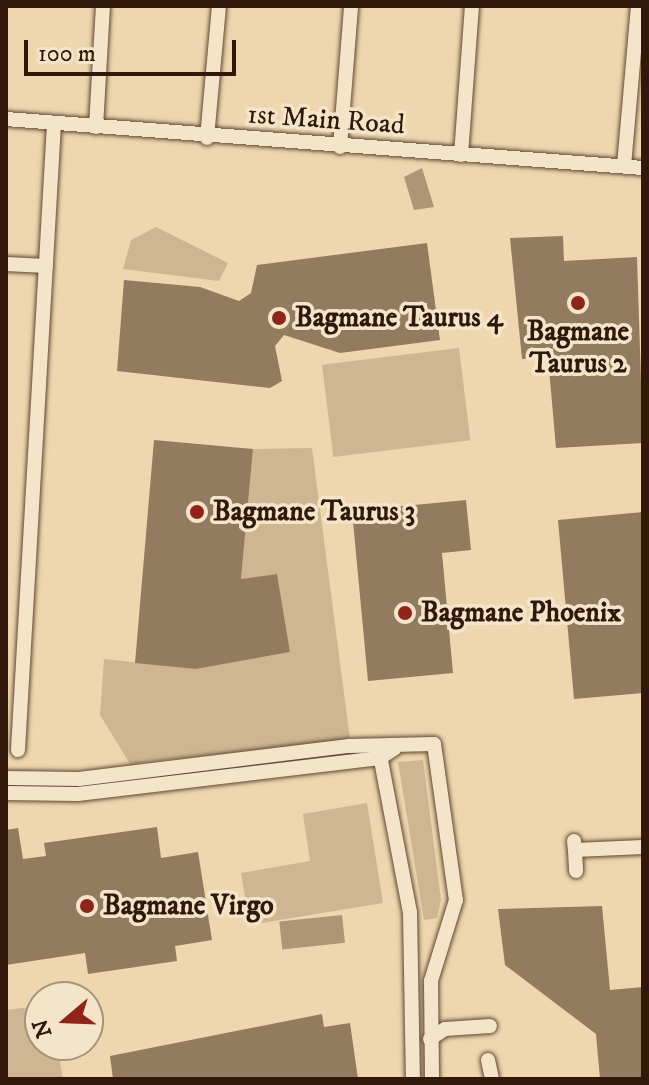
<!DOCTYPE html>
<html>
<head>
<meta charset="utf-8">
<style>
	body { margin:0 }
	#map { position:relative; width:649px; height:1085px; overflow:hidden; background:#eed6ae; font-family:"IM FELL DW Pica",serif }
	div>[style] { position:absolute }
	.green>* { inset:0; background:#ceb692; transform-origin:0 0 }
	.water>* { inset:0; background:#ae9576; transform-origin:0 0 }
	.building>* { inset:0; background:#937b5f }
	.roads { filter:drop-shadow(0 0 2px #604833) drop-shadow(0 0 2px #604833) }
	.minor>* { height:14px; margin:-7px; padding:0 7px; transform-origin:7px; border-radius:7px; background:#f4e4ca }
	.dots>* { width:22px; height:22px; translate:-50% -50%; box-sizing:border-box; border:4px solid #f4e4ca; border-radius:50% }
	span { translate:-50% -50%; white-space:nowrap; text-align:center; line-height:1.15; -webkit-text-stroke:7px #f4e4ca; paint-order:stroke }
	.street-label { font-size:28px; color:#31180a }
	.poi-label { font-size:28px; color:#31180a; font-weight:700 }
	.left { translate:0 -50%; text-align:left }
	.frame { position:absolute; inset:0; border:8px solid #31180a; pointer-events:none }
	.north { position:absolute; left:24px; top:981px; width:80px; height:80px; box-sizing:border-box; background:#f4e4ca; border:2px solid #a6927d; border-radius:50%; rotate:251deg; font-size:22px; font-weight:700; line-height:32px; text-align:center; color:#31180a }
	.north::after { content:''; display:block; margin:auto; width:28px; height:36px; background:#8f2418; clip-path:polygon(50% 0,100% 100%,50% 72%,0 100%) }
	.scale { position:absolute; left:24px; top:40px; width:212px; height:36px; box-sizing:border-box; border:4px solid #31180a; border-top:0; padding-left:10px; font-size:24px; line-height:28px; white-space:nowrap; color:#31180a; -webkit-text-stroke:6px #f4e4ca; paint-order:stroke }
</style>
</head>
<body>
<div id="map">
	<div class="green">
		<div style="clip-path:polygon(156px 227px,228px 263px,219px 281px,123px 269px,131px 240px)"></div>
		<div style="left:459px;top:348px;width:93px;height:138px;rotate:83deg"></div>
		<div style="clip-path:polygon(312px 448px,350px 739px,130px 764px,100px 715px,104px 659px,196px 669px,290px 652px,277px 575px,241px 579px,253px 449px)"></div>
		<div style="clip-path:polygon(423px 760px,441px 900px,437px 918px,424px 920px,398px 762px)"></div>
		<div style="clip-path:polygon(367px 803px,383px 903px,250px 925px,241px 873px,310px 861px,303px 814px)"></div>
		<div style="clip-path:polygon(40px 1006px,40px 1045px,57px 1045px,63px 1079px,6px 1079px,6px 1010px)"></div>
	</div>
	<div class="water">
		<div style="clip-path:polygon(422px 168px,434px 207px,414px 210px,404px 177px)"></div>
		<div style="left:342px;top:915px;width:28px;height:63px;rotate:84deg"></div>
	</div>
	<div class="building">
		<div style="clip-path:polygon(563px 236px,564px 261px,637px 257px,643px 443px,556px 448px,548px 357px,522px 359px,510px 238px)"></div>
		<div style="clip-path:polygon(427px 243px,440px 340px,340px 353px,284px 335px,275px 346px,282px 381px,270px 388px,117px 371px,124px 280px,200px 287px,239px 301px,251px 293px,257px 265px)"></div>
		<div style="clip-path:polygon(154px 440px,253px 449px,241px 579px,277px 574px,290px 652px,196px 669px,135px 663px)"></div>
		<div style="clip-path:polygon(466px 500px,471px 550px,442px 553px,453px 673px,368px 681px,352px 511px)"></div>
		<div style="clip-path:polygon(643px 512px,643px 693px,574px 699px,558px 520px)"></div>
		<div style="clip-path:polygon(157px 827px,161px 858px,198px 852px,212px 940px,175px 946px,177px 961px,88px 974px,85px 953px,6px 965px,6px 830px,18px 828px,23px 859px,46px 856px,44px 843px)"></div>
		<div style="clip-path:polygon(602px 906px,610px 990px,643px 987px,643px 1079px,600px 1079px,596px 1034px,505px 965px,498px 909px)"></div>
		<div style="clip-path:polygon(322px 1014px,324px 1027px,350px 1023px,358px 1079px,113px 1079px,110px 1056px)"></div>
	</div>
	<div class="roads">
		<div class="minor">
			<div style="left:6px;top:119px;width:639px;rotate:4.4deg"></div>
			<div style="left:96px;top:127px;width:121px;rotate:-86.7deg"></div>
			<div style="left:207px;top:138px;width:133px;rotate:-84.8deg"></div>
			<div style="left:340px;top:147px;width:141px;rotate:-85.5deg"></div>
			<div style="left:461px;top:155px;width:149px;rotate:-85.8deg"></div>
			<div style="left:624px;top:166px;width:161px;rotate:-85deg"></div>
			<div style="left:6px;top:264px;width:40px;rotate:2.9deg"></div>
			<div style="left:18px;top:750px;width:628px;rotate:-86.71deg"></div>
			<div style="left:379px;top:750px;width:165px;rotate:79.2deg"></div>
			<div style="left:410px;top:912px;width:167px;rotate:89deg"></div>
			<div style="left:6px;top:778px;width:73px;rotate:0.8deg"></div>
			<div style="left:79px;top:779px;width:272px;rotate:-7deg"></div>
			<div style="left:349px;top:746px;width:85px;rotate:-1.3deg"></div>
			<div style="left:434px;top:744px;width:158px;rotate:82deg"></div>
			<div style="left:456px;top:900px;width:85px;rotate:107.2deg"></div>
			<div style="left:431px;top:981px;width:98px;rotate:89.4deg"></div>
			<div style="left:6px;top:793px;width:72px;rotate:0.8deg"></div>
			<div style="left:78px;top:794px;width:304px;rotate:-6.8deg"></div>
			<div style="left:380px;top:758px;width:17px;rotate:-33deg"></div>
			<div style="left:574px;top:841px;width:9px;rotate:84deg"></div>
			<div style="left:575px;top:850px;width:68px;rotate:-2.5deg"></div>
			<div style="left:575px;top:850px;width:21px;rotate:87deg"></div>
			<div style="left:430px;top:1039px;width:18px;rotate:-34deg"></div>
			<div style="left:445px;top:1029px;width:45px;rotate:-3.8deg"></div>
			<div style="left:488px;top:1060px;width:19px;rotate:78deg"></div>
		</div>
	</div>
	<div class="dots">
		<div style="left:578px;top:303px;background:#8f2418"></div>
		<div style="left:279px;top:318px;background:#8f2418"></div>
		<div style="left:197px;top:512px;background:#8f2418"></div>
		<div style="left:405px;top:613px;background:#8f2418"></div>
		<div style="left:87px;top:906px;background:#8f2418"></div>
	</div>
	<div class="street-label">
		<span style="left:326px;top:120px;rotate:4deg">1st Main Road</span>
	</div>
	<div class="poi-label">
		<span class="left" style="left:295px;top:318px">Bagmane Taurus 4</span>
		<span style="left:578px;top:348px">Bagmane<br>Taurus 2</span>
		<span class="left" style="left:213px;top:512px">Bagmane Taurus 3</span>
		<span class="left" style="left:421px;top:613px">Bagmane Phoenix</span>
		<span class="left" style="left:103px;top:906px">Bagmane Virgo</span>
	</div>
	<div class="frame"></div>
	<div class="north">N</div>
	<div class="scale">100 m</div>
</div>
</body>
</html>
